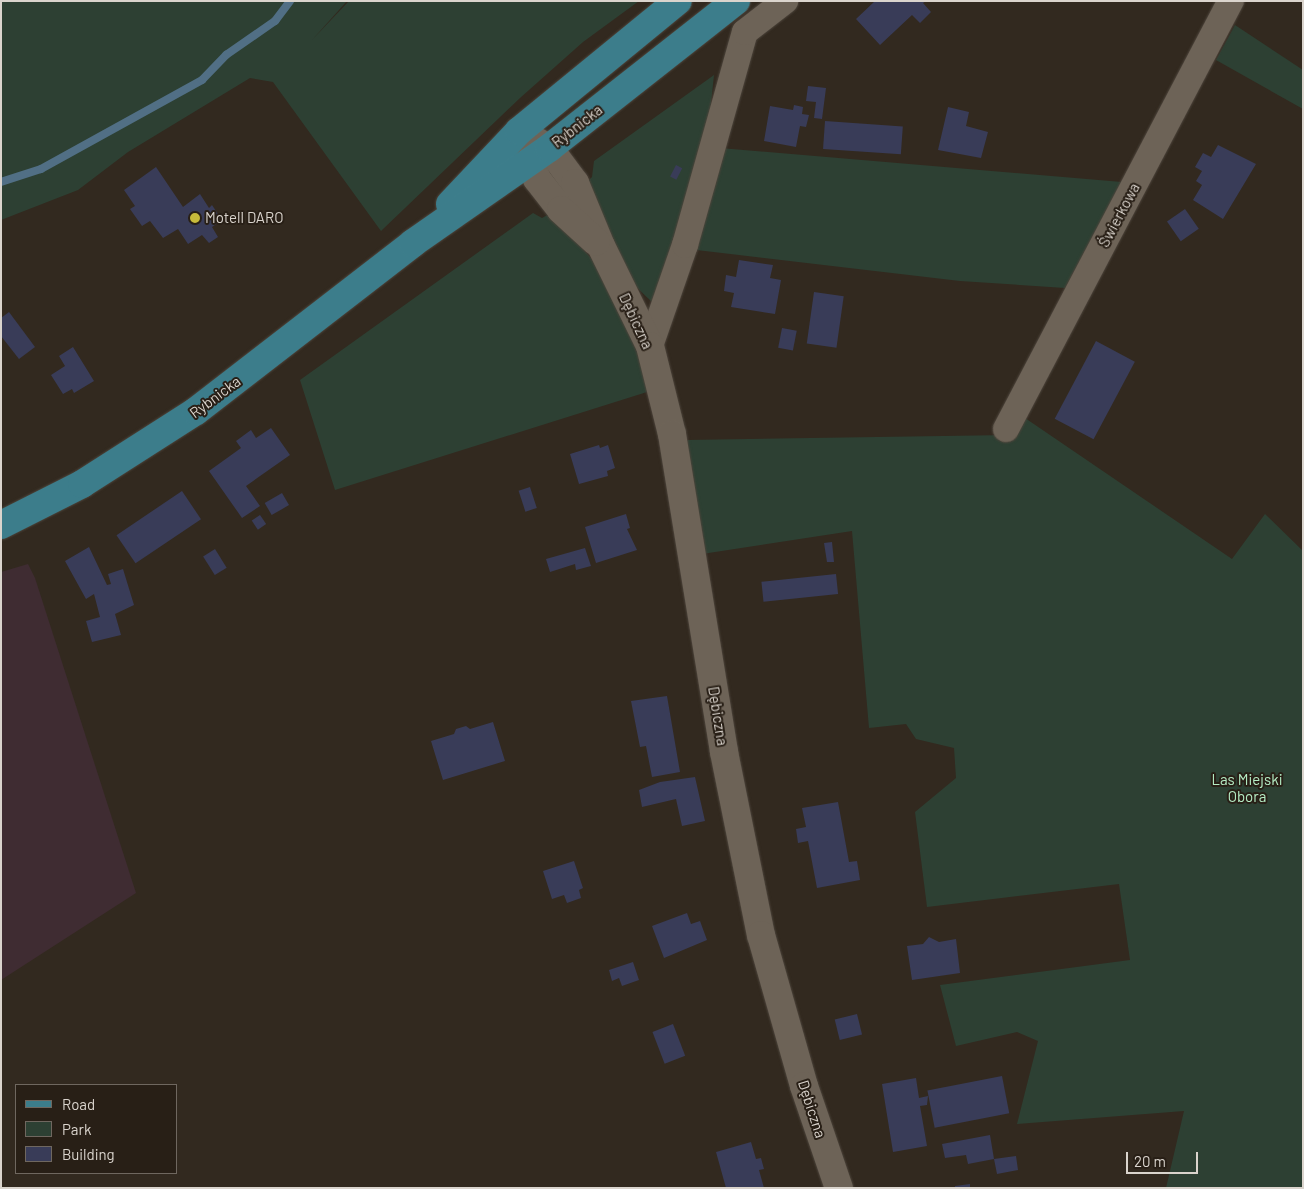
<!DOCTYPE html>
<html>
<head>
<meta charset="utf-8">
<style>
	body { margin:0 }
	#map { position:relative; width:1304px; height:1189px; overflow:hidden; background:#32291f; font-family:Barlow,sans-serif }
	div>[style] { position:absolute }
	.industrial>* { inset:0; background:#3f2c32 }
	.green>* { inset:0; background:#2d4033 }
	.stream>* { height:8px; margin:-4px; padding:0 4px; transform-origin:4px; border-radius:4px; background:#516f85 }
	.building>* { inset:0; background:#393c58; transform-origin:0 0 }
	.roads { filter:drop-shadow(0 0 1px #4c443b) drop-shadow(0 0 1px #4c443b) }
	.minor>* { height:26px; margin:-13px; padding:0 13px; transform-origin:13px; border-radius:13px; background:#6d6357 }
	.tertiary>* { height:28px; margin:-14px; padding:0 14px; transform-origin:14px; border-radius:14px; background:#6d6357 }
	.primary>* { height:28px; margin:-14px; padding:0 14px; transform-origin:14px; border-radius:14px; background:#3c7d8b }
	.dots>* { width:14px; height:14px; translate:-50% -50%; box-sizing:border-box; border:2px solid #281f16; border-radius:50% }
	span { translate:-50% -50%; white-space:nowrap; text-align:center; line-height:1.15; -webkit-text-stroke:4px #281f16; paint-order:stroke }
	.street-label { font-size:15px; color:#dad4cd }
	.poi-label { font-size:15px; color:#dad4cd }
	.left { translate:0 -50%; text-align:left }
	.park-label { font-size:15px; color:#b5edc5 }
	.frame { position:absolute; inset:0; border:2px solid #dad4cd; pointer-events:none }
	.legend { position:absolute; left:15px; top:1084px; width:162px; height:90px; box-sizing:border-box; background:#281f16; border:1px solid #6f675f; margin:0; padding:6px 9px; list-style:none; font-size:15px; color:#dad4cd }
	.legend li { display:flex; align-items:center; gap:10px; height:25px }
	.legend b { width:25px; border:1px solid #6f675f }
	.scale { position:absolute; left:1126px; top:1152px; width:72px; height:22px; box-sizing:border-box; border:2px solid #dad4cd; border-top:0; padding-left:6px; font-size:15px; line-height:18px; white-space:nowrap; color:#dad4cd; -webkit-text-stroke:4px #281f16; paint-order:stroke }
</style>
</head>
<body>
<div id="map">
	<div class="industrial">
		<div style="clip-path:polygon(28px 564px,35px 578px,136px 893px,1px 980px,1px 572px)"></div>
	</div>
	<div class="green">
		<div style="clip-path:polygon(1px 1px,347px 1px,312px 40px,349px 1px,639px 1px,583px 42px,520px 98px,381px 231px,273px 82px,250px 78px,128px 152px,78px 190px,1px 220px)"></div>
		<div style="clip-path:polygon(1235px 25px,1303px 70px,1303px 109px,1216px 60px)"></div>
		<div style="clip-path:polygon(714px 75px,707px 142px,654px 304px,629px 280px,585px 184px,592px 177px,594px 161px)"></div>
		<div style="clip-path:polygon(720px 148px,1122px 182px,1065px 288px,960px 281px,688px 249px)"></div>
		<div style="clip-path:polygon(533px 213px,542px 218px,551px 213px,598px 266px,637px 348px,647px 392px,335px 490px,300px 380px)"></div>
		<div style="clip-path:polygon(1025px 418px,1232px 559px,1265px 514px,1303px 551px,1303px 1188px,1166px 1188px,1184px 1111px,1017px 1124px,1038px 1041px,1017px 1032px,956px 1046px,940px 985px,1130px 960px,1119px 884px,927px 907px,915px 812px,956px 778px,954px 748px,916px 739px,906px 724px,869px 728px,852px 531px,702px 554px,687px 440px,1009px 435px)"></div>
	</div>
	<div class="stream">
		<div style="left:1px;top:182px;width:42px;rotate:-18deg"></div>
		<div style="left:41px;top:169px;width:184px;rotate:-28.9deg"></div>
		<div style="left:202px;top:80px;width:35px;rotate:-46deg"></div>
		<div style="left:226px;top:55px;width:60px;rotate:-34.8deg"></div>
		<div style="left:275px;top:21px;width:25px;rotate:-53deg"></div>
	</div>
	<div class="building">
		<div style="clip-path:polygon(875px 1px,926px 1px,923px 3px,931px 12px,920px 23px,912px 15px,880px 45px,856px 19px)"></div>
		<div style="clip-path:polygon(808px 86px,826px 88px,822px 119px,814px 118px,816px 102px,806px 101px)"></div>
		<div style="clip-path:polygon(794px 105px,803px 107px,802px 114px,809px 115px,806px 127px,800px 126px,796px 147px,764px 141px,770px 106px,793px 110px)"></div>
		<div style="clip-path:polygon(948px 107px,969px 112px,966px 126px,988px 132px,981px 158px,938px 150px)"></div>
		<div style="left:825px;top:121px;width:78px;height:28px;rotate:4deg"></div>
		<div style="clip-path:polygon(1218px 145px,1256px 164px,1223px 219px,1193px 200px,1202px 185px,1196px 181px,1202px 171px,1195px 167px,1203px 153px,1211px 157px)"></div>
		<div style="left:676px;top:165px;width:7px;height:13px;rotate:27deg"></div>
		<div style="clip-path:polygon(156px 167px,183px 207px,200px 194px,209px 208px,212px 205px,222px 220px,212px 227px,218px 237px,209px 243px,202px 235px,188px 244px,178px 229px,163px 238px,150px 221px,142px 226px,130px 209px,135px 206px,124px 190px)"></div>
		<div style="left:1185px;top:209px;width:24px;height:22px;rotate:55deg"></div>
		<div style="clip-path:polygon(739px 260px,773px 265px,770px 278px,781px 280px,775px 314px,731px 307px,734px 293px,724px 291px,726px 275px,736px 277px)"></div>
		<div style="left:814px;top:292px;width:30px;height:52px;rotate:8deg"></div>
		<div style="clip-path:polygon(9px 312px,35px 347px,19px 359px,1px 336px,1px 318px)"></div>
		<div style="left:782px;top:328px;width:15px;height:20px;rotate:11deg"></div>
		<div style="left:1096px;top:341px;width:44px;height:88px;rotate:28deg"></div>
		<div style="clip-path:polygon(73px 347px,94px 381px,74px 393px,72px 389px,63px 394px,51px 375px,65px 366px,59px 356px)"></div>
		<div style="clip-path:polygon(271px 428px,290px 455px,246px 486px,260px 506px,242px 518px,209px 471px,241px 448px,236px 441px,251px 430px,256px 438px)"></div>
		<div style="clip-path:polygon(599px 445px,600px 448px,608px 445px,615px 468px,607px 471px,608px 476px,579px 484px,570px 454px)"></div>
		<div style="left:530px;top:487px;width:22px;height:12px;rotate:72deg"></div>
		<div style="left:182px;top:491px;width:34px;height:79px;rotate:56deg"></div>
		<div style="left:282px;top:493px;width:14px;height:20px;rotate:60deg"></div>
		<div style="clip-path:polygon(626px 514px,630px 528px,627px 529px,637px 550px,596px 563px,585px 527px)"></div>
		<div style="left:260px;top:515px;width:11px;height:10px;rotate:56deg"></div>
		<div style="clip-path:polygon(832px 542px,834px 562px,827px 562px,824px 543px)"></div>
		<div style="clip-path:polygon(89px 547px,107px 585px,111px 584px,108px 574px,123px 569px,134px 605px,115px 614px,121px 635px,92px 642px,86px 621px,100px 617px,94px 594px,86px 599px,65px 561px)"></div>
		<div style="clip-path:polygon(585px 548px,591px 566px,576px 570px,575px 564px,550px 572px,546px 559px)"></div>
		<div style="left:215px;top:549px;width:22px;height:14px;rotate:58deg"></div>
		<div style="left:836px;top:574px;width:20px;height:75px;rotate:84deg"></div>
		<div style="clip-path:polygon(667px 696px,680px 772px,652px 777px,646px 746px,640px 747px,631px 701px)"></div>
		<div style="clip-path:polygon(493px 722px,505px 761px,443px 780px,431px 741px,454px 734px,456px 729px,466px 726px,470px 729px)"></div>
		<div style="clip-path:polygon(695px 777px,705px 821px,682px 826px,676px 799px,642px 807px,639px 790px,660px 782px)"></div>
		<div style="clip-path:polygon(838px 802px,849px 862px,857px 861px,860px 880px,817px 888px,808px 841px,798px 843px,796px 829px,806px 827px,802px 808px)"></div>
		<div style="clip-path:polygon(574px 861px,583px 888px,579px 890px,581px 898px,567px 903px,564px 895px,552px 899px,543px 871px)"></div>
		<div style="clip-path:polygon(687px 913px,691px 924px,700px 921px,707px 940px,664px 958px,652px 926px)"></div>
		<div style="clip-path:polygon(929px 937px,939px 942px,956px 939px,960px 973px,912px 980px,907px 946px,923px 944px)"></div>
		<div style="clip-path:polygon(633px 962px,639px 980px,622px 986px,619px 978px,612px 981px,609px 970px)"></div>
		<div style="left:857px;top:1014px;width:21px;height:23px;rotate:76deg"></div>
		<div style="left:673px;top:1024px;width:34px;height:22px;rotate:69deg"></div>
		<div style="left:1002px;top:1076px;width:38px;height:76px;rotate:79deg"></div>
		<div style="clip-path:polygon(916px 1078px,919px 1098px,928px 1096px,927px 1105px,920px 1106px,927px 1146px,893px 1152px,882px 1084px)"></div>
		<div style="clip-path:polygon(990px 1135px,994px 1159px,1016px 1156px,1018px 1170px,997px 1174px,994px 1159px,968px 1164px,966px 1155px,945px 1158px,942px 1144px)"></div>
		<div style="clip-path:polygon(751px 1142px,756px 1159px,761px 1158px,764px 1169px,759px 1170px,764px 1188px,726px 1188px,716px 1152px)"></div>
		<div style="clip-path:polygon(970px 1184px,970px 1188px,955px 1188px,955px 1186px)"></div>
	</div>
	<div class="roads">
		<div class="minor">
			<div style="left:650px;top:346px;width:107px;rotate:-70.9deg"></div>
			<div style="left:685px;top:245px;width:221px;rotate:-74.3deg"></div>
			<div style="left:745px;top:32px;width:51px;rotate:-37.8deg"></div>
			<div style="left:1006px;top:429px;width:484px;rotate:-62.3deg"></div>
		</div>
		<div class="tertiary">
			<div style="left:519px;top:131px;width:34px;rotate:30deg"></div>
			<div style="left:549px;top:148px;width:44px;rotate:53.4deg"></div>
			<div style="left:575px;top:183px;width:68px;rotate:67.6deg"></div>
			<div style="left:601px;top:246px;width:111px;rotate:63.9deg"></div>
			<div style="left:650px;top:346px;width:91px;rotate:76deg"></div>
			<div style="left:672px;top:434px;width:322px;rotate:80.7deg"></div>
			<div style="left:724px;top:752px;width:187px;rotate:78.6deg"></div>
			<div style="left:761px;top:935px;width:157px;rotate:74.1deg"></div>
			<div style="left:804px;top:1086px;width:108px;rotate:71.1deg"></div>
			<div style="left:521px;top:139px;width:43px;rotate:68.2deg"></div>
			<div style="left:537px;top:179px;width:39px;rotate:52deg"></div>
			<div style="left:561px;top:210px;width:47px;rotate:42.4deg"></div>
		</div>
		<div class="primary">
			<div style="left:450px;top:204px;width:100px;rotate:-46.6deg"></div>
			<div style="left:519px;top:131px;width:205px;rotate:-39.3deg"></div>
			<div style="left:1px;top:525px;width:91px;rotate:-26.8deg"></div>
			<div style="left:82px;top:484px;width:135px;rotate:-32.6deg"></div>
			<div style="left:196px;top:411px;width:274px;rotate:-37.7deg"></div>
			<div style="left:413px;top:243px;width:166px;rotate:-34.9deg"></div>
			<div style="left:549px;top:148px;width:238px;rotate:-38.2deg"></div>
		</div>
	</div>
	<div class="dots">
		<div style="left:195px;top:218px;background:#c8bb3b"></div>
	</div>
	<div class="street-label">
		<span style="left:577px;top:126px;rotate:-38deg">Rybnicka</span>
		<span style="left:1119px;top:215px;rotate:-62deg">Świerkowa</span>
		<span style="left:636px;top:321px;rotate:65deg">Dębiczna</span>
		<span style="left:215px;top:397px;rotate:-37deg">Rybnicka</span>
		<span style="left:718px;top:716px;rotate:81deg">Dębiczna</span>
		<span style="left:812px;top:1109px;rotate:72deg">Dębiczna</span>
	</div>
	<div class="poi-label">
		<span class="left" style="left:205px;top:218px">Motell DARO</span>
	</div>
	<div class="park-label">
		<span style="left:1247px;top:788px">Las Miejski<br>Obora</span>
	</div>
	<div class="frame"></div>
	<ul class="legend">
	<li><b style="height:6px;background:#3c7d8b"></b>Road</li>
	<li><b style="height:14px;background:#2d4033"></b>Park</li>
	<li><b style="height:14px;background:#393c58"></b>Building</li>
	</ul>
	<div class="scale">20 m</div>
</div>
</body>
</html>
